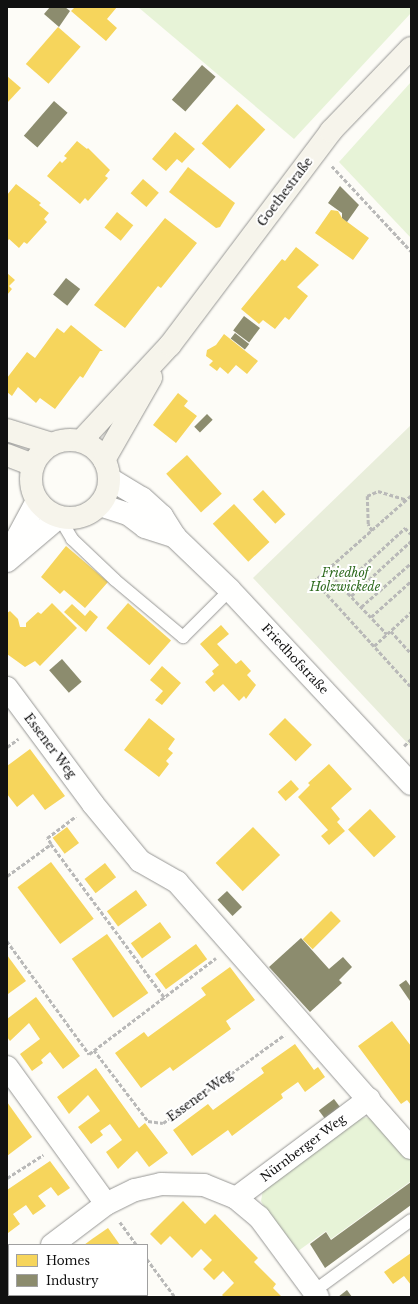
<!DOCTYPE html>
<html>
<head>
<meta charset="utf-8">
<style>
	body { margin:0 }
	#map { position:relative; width:418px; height:1304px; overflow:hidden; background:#fdfcf7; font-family:"Libre Baskerville",serif }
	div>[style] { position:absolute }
	.green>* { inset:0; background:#e7f3d7 }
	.cemetery>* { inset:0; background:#e9eedb }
	.homes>* { inset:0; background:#f6d55c; transform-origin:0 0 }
	.industry>* { inset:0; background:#8c8c6e; transform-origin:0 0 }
	.path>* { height:2.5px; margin-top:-1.25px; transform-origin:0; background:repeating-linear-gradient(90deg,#b9b9b8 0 4px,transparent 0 6px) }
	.roads { filter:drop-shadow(0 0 1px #979795) drop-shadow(0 0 1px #979795) }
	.lane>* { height:12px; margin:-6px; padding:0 6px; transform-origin:6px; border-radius:6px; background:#fffffe }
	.street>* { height:22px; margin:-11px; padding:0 11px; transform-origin:11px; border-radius:11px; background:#fffffe }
	.secondary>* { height:22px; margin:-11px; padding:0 11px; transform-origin:11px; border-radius:11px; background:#f6f4eb }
	.secondary>.ring { margin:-11px; padding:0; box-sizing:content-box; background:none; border:22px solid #f6f4eb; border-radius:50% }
	span { translate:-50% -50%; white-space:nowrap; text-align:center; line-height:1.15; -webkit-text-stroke:4px #fff; paint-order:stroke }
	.street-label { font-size:12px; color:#111 }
	.park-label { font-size:12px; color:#2f6b1f; font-style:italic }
	.frame { position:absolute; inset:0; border:8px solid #111; pointer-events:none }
	.legend { position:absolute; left:8px; top:1244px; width:140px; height:52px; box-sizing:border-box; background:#fff; border:1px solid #a0a0a0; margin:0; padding:5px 7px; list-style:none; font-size:12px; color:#111 }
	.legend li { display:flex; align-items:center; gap:8px; height:20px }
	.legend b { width:20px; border:1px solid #a0a0a0 }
</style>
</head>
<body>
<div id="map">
	<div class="green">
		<div style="clip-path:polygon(138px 7px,411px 7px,411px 13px,294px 139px)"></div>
		<div style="clip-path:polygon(411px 82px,411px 238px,339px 162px)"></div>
		<div style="clip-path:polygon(360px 1117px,373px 1118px,378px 1122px,411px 1160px,411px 1181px,331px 1239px,326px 1231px,298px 1251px,266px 1210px,261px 1201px,263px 1190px)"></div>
	</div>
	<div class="cemetery">
		<div style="clip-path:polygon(411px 425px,411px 747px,253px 578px)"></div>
	</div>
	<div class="homes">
		<div style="clip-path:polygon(75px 7px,117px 7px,107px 19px,117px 28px,106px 41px,71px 11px)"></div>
		<div style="left:58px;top:27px;width:30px;height:49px;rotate:41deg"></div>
		<div style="clip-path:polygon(7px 76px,21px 88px,7px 103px)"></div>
		<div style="left:237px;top:104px;width:38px;height:53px;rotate:42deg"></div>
		<div style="clip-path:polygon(175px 132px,195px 149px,182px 163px,177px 159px,166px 171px,152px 159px)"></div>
		<div style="clip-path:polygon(77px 141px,87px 149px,88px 148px,110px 170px,105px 176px,108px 178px,88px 201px,85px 198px,80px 204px,47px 176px,60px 161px,62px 163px,67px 158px,64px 156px)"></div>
		<div style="clip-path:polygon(188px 167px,235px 203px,220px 227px,216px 228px,169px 192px)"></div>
		<div style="left:143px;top:179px;width:21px;height:19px;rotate:41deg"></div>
		<div style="clip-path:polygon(16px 184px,41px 203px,39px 205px,49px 213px,44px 219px,47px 222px,27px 244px,24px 242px,19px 248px,9px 239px,7px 242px,7px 195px)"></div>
		<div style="clip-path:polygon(331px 210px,338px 211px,342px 218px,369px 238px,353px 260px,315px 233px)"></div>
		<div style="left:117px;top:212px;width:21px;height:20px;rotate:39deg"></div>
		<div style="clip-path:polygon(165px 218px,197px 243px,161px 288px,158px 286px,125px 328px,94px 305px)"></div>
		<div style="clip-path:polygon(296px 247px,319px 265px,297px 287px,308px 296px,289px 320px,285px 317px,275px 329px,263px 320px,259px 324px,241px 309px,282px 259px,285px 261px)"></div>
		<div style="clip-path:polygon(7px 273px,15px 280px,9px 286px,12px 289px,7px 295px)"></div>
		<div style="clip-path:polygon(71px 325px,103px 351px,100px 351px,83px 378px,80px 376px,55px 409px,40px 398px,36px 403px,18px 387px,12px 396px,7px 392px,7px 378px,27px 352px,35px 358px,57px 328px,64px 333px)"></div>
		<div style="clip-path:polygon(224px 334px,258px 361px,247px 374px,236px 365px,228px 374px,220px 367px,217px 371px,209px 365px,213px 361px,206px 356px,207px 350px,216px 345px)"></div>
		<div style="clip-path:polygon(178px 393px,188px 401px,184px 406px,197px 416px,176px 443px,153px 425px)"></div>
		<div style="left:187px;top:455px;width:52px;height:28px;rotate:48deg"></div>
		<div style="left:263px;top:490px;width:33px;height:14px;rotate:47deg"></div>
		<div style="left:234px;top:504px;width:52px;height:29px;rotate:47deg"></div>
		<div style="clip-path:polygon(66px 546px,108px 582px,85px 608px,64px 590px,60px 594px,41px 577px)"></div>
		<div style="clip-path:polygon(52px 603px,77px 628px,40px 666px,35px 661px,25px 667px,7px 654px,7px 613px,10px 611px,18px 619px,20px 627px,26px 627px,26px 623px,38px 612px,41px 614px)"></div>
		<div style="left:128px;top:603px;width:57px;height:33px;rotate:41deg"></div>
		<div style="clip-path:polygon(72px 604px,85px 616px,90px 610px,98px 617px,86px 632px,64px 612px)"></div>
		<div style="clip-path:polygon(221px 625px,229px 634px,217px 644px,236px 664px,241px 660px,251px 671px,247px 675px,256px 685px,246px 699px,244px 696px,239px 701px,223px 684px,214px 692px,205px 682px,214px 674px,212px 671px,219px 665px,200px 644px)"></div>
		<div style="clip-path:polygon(162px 666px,181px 683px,162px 705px,155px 700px,163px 691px,150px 680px)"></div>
		<div style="clip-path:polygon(149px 718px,175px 739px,168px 749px,173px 753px,166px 761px,169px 764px,159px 777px,124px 750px)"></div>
		<div style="left:285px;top:718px;width:38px;height:23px;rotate:45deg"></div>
		<div style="clip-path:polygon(30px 749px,65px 796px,45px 810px,33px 794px,17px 807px,7px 794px,7px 766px)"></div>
		<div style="clip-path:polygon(329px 764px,352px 789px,331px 808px,340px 819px,337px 822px,345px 831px,329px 845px,321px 836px,328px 830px,298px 797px,310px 785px,308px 783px)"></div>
		<div style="left:291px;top:780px;width:12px;height:18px;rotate:48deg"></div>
		<div style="left:370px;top:809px;width:38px;height:30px;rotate:47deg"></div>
		<div style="left:67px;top:827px;width:20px;height:18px;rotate:53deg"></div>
		<div style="left:253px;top:827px;width:39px;height:52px;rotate:46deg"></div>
		<div style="left:51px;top:862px;width:71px;height:42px;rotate:53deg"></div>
		<div style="left:105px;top:863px;width:18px;height:26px;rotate:52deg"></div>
		<div style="left:136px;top:890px;width:19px;height:36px;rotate:54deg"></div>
		<div style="left:331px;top:911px;width:14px;height:40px;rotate:45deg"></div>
		<div style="left:160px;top:922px;width:19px;height:36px;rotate:54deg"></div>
		<div style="left:107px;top:934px;width:72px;height:43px;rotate:55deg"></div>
		<div style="left:196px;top:944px;width:19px;height:51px;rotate:54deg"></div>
		<div style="clip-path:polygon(7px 955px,26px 981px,8px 994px,7px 993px)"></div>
		<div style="clip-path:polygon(230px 967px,255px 1000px,226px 1021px,231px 1029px,173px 1071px,170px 1067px,141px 1088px,115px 1053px,144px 1032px,148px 1037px,206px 995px,201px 988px)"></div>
		<div style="clip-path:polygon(36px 997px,80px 1056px,63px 1069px,50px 1052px,41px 1060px,43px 1063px,32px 1071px,20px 1054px,40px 1039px,29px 1023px,10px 1041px,7px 1037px,7px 1019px)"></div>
		<div style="clip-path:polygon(392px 1021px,411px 1046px,411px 1105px,407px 1100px,401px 1104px,358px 1046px)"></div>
		<div style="clip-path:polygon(295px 1044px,314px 1070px,318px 1067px,325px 1077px,305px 1092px,298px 1082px,281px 1094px,283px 1098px,232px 1136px,228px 1130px,192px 1156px,173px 1130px,208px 1104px,213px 1110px,264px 1073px,261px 1068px)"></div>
		<div style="clip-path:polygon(96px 1068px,139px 1128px,145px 1123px,168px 1153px,149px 1167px,137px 1151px,118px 1169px,106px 1152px,122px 1140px,110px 1124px,100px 1131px,103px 1135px,91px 1144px,78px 1127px,100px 1111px,88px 1095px,69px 1114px,57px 1097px)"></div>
		<div style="clip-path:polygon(7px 1102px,32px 1137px,7px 1156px)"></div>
		<div style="clip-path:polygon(50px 1161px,70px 1188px,58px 1196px,51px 1187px,38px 1196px,46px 1206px,33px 1215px,26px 1205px,13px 1214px,20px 1224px,8px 1233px,7px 1190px)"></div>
		<div style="clip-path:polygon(183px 1201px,205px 1224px,215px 1214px,258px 1258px,254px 1262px,276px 1284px,273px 1288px,282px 1297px,224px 1297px,222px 1295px,234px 1283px,223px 1271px,214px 1280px,203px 1269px,212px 1260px,201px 1249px,192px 1258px,170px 1236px,161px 1245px,150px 1234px)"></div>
		<div style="clip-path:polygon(108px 1228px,120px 1245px,84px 1245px,92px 1239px)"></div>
		<div style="clip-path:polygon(411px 1253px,411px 1285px,404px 1276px,393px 1284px,384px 1272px)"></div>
		<div style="clip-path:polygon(24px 1295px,80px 1295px,81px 1296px,22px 1297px)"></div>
	</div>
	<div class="industry">
		<div style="clip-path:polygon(50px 7px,65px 7px,70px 11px,59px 27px,44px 14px)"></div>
		<div style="left:202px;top:65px;width:18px;height:46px;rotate:41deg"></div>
		<div style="left:54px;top:101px;width:18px;height:46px;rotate:41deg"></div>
		<div style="clip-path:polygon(340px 186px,359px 205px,347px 222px,342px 218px,342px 213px,328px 203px)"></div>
		<div style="left:66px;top:278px;width:18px;height:21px;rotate:38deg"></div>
		<div style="left:244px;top:316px;width:20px;height:18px;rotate:37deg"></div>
		<div style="left:235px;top:333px;width:18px;height:7px;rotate:38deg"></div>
		<div style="left:207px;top:414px;width:8px;height:18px;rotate:45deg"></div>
		<div style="left:62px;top:659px;width:30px;height:17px;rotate:49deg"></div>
		<div style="left:227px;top:891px;width:22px;height:13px;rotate:47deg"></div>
		<div style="clip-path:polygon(301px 938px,329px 969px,343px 957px,352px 967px,339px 980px,342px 983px,310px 1012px,269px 967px)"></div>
		<div style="clip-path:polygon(406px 980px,411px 987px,410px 1001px,399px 985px)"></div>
		<div style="left:334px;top:1099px;width:10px;height:19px;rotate:53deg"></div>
		<div style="clip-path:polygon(411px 1182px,411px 1205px,325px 1268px,310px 1244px,326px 1232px,331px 1240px)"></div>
		<div style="clip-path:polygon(347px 1290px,352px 1297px,338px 1297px)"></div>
	</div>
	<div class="path">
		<div style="left:332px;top:166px;width:116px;rotate:47.1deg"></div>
		<div style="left:411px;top:496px;width:128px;rotate:138.5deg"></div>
		<div style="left:315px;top:581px;width:143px;rotate:47.8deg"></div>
		<div style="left:372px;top:531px;width:8px;rotate:-120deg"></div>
		<div style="left:368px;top:524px;width:28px;rotate:-92deg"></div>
		<div style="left:367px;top:496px;width:12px;rotate:-24deg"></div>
		<div style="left:378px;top:491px;width:30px;rotate:17deg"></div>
		<div style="left:327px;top:571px;width:87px;rotate:46.4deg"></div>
		<div style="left:342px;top:586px;width:86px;rotate:-42.6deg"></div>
		<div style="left:405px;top:528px;width:8px;rotate:45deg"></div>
		<div style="left:351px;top:596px;width:81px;rotate:-42.5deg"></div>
		<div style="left:361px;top:607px;width:67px;rotate:-41.3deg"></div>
		<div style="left:371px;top:617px;width:54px;rotate:-42deg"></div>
		<div style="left:391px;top:631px;width:30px;rotate:48deg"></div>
		<div style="left:374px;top:646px;width:50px;rotate:-42.6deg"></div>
		<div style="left:404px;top:746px;width:10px;rotate:-45deg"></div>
		<div style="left:7px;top:747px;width:14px;rotate:-36deg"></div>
		<div style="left:51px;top:844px;width:192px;rotate:53.5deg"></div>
		<div style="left:7px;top:876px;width:54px;rotate:-36deg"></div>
		<div style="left:51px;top:844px;width:7px;rotate:-124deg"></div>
		<div style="left:47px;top:838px;width:36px;rotate:-37deg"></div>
		<div style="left:7px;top:941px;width:140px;rotate:54deg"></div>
		<div style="left:89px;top:1054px;width:159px;rotate:-37.1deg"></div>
		<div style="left:94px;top:1050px;width:89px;rotate:52.7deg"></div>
		<div style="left:148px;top:1121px;width:15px;rotate:8deg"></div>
		<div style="left:163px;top:1123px;width:150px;rotate:-36deg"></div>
		<div style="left:7px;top:1178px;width:43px;rotate:-32.6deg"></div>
		<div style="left:120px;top:1222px;width:29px;rotate:54deg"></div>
		<div style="left:147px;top:1259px;width:47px;rotate:53.6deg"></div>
	</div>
	<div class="roads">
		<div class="lane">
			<div style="left:59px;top:517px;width:26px;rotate:59deg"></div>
			<div style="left:72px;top:539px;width:59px;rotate:43.6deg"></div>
			<div style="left:115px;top:580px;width:89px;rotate:40deg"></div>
			<div style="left:183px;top:637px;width:66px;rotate:-45deg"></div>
			<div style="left:314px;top:1291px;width:120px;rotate:-36.2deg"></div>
		</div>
		<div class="street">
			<div style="left:110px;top:479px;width:37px;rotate:31deg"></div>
			<div style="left:142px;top:498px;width:27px;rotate:42deg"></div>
			<div style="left:162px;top:516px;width:25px;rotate:58deg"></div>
			<div style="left:175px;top:537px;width:76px;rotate:43.9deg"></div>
			<div style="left:230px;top:590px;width:265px;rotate:47deg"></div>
			<div style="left:100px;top:505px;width:29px;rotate:18deg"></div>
			<div style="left:128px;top:514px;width:21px;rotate:37deg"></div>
			<div style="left:145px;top:527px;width:32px;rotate:18deg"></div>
			<div style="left:8px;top:555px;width:61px;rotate:-61.8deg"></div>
			<div style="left:7px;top:561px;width:68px;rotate:-40.2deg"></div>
			<div style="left:7px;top:688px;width:144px;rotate:53.4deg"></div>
			<div style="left:93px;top:804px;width:74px;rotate:50.5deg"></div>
			<div style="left:140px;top:861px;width:43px;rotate:29.6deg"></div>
			<div style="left:177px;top:882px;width:354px;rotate:48.7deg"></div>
			<div style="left:7px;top:1067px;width:169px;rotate:54.1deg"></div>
			<div style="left:236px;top:1198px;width:166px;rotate:-36.7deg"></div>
			<div style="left:52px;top:1245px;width:68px;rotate:-37.2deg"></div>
			<div style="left:106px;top:1204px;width:32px;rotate:-26deg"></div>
			<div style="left:135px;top:1190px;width:27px;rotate:-13deg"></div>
			<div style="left:161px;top:1184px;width:43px;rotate:1.3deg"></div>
			<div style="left:204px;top:1185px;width:35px;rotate:22deg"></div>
			<div style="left:236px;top:1198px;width:30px;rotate:40deg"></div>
			<div style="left:259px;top:1217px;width:99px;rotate:53.6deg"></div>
			<div style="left:7px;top:1278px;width:2px;rotate:-27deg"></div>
		</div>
		<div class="secondary">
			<div style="left:7px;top:430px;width:47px;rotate:17.3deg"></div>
			<div class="ring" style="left:31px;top:440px;width:56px;height:56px"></div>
			<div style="left:81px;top:441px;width:131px;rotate:-47.2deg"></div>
			<div style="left:170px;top:345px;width:268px;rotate:-53deg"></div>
			<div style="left:331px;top:131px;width:115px;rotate:-46.1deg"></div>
			<div style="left:7px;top:455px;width:28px;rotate:21deg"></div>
			<div style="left:104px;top:460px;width:95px;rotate:-60.2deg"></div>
		</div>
	</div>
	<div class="street-label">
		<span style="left:285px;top:192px;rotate:-53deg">Goethestraße</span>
		<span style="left:295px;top:659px;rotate:47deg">Friedhofstraße</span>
		<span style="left:50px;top:746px;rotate:53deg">Essener Weg</span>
		<span style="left:200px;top:1096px;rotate:-36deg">Essener Weg</span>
		<span style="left:303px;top:1148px;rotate:-37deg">Nürnberger Weg</span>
	</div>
	<div class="park-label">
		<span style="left:345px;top:580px">Friedhof<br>Holzwickede</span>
	</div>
	<div class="frame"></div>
	<ul class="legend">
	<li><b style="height:11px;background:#f6d55c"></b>Homes</li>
	<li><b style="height:11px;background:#8c8c6e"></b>Industry</li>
	</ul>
</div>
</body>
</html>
